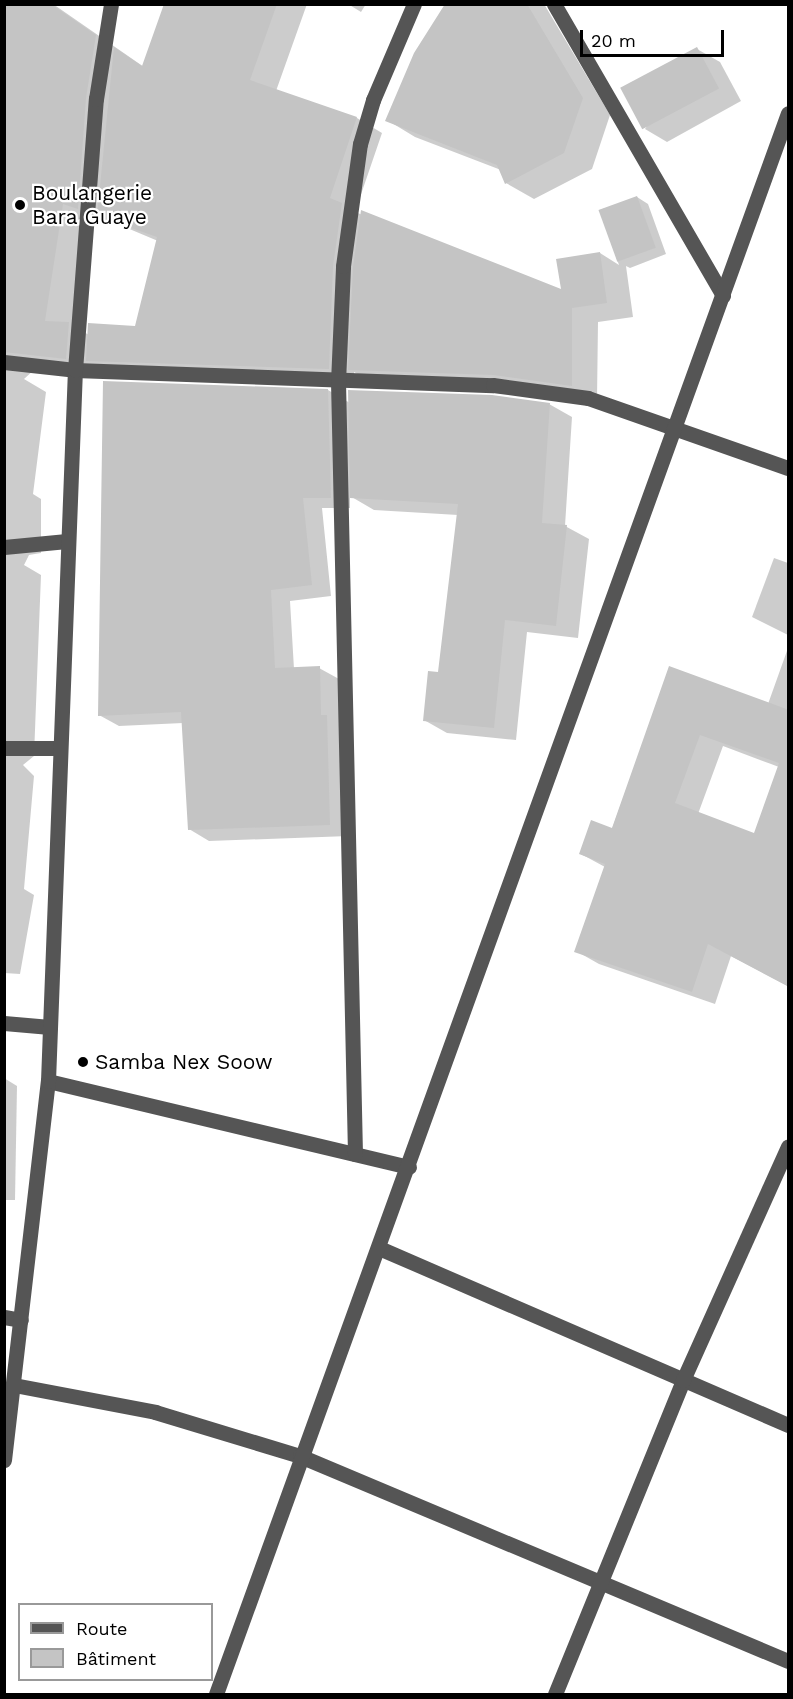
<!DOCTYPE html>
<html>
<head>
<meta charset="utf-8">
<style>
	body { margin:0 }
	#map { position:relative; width:793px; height:1699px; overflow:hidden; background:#fff; font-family:"Work Sans",sans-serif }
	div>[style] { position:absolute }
	.shadow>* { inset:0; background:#0003 }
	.building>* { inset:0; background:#c4c4c4; transform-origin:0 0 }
	.minor>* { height:15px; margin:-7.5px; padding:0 7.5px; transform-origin:7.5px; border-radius:7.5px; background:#555 }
	.dots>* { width:16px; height:16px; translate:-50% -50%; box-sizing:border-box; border:3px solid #fff; border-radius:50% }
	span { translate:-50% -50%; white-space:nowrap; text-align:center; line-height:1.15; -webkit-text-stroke:4.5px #fff; paint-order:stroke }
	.poi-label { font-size:21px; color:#000 }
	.left { translate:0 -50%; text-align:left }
	.frame { position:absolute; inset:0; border:6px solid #000; pointer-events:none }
	.legend { position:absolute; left:18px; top:1603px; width:195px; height:78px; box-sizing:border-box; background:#fff; border:2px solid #999; margin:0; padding:8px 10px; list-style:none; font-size:18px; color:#000 }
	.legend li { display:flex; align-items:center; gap:12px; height:30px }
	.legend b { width:30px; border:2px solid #999 }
	.scale { position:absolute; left:580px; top:30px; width:144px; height:27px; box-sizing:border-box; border:3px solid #000; border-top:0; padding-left:8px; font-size:18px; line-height:21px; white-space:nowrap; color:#000; -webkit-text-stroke:4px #fff; paint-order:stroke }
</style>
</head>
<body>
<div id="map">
	<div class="shadow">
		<div style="clip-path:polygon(evenodd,4px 4px,53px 4px,144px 67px,166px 4px,307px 4px,276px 91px,357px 118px,382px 133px,355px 212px,563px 291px,600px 253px,619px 265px,600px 210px,637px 197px,648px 204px,666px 254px,630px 268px,626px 266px,633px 317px,598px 322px,597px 400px,521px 389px,376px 384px,354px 372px,354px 383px,35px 369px,24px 379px,46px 392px,33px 494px,41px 499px,41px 553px,29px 555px,24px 565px,41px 575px,34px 756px,23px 765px,34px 776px,24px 889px,34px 895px,20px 974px,4px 973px,4px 4px,93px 220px,108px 225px,108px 220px,158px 241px,137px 328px,89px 335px,77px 328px,93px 220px)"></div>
		<div style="clip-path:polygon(348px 4px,366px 4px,361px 12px)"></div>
		<div style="clip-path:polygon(447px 4px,544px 4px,610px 115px,592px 169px,534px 199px,506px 183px,501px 170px,415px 137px,387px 120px)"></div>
		<div style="clip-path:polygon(697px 49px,720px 62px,741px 101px,667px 142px,645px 129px)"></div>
		<div style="clip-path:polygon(328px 390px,350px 403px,549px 404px,572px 417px,565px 526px,589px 539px,578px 638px,527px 632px,516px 740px,447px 733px,424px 720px,440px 673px,458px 515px,374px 510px,350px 496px,350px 508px,322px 508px,331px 596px,290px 601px,294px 669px,319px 668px,339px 679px,349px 836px,209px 841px,189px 829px,183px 723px,119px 726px,99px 715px)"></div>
		<div style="clip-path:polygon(774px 558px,788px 563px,788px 635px,752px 617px)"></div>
		<div style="clip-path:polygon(evenodd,788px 648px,788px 986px,731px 956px,715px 1004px,599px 964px,576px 951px,605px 867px,581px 854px,612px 829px,670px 668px,768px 704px,788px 648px,723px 746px,779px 767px,755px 834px,698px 814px,723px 746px)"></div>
		<div style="clip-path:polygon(4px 1078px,17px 1086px,15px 1200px,4px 1200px)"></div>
	</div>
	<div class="building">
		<div style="clip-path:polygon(4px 4px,51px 4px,96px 35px,86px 98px,78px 209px,63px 204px,45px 321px,69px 322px,66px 359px,4px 352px)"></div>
		<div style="clip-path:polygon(164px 4px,277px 4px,250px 80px,357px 117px,330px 198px,342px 203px,333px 266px,329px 369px,86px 361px,88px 323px,135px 326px,157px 237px,97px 216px,114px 47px,142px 66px)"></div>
		<div style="clip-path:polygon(445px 4px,527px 4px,583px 98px,564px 153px,505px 184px,497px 165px,385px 121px,414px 53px)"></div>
		<div style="left:697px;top:47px;width:47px;height:87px;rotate:62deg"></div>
		<div style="left:637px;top:196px;width:55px;height:41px;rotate:70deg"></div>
		<div style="clip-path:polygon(361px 210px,561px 289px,556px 259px,600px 252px,607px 303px,572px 308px,572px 386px,493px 375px,348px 370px,353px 267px)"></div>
		<div style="clip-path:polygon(103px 381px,328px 389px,331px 498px,303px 498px,312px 585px,271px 590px,275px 668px,320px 666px,321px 715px,327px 715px,330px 825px,188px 830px,181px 712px,98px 716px)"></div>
		<div style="clip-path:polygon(348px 390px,492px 395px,550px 403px,542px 523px,567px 525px,556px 626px,505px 620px,494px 728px,423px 721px,428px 671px,438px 672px,458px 504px,350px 498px)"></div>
		<div style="clip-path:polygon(evenodd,669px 666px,789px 710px,789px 987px,708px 944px,692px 992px,574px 952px,605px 864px,579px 854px,591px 820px,612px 828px,669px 666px,700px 735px,779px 763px,754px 833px,675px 803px,700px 735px)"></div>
	</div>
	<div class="minor">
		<div style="left:554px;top:4px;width:337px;rotate:59.9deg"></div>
		<div style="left:4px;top:362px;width:71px;rotate:6.4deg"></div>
		<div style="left:75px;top:370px;width:418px;rotate:2.1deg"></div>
		<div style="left:493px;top:385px;width:96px;rotate:7.8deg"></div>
		<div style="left:588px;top:398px;width:212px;rotate:19.3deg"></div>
		<div style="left:4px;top:547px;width:63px;rotate:-5.4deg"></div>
		<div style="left:4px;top:748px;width:54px"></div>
		<div style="left:4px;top:1023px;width:46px;rotate:5deg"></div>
		<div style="left:48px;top:1081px;width:371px;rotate:13.4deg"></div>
		<div style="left:355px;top:1154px;width:772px;rotate:-91.26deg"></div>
		<div style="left:338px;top:382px;width:116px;rotate:-87.5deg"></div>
		<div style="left:343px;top:266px;width:123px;rotate:-82.1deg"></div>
		<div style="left:360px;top:144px;width:46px;rotate:-73.5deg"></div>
		<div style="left:373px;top:100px;width:104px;rotate:-66.9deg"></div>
		<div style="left:379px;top:1248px;width:446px;rotate:23.4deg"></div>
		<div style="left:4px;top:1317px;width:17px;rotate:10deg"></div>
		<div style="left:14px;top:1385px;width:144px;rotate:10.8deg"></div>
		<div style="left:155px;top:1412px;width:152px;rotate:16.9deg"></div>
		<div style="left:300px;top:1456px;width:529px;rotate:22.79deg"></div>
		<div style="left:4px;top:1460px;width:382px;rotate:-83.4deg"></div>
		<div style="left:48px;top:1081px;width:712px;rotate:-87.83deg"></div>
		<div style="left:75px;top:370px;width:272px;rotate:-85.6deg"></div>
		<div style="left:96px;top:99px;width:96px;rotate:-81deg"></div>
		<div style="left:216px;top:1694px;width:1681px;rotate:-70.11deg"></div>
		<div style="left:555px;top:1694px;width:339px;rotate:-67.8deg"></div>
		<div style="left:683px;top:1380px;width:256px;rotate:-65.8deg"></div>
	</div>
	<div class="dots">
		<div style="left:20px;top:205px;background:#000"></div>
		<div style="left:83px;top:1062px;background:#000"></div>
	</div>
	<div class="poi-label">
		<span class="left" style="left:32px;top:205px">Boulangerie<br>Bara Guaye</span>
		<span class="left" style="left:95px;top:1062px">Samba Nex Soow</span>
	</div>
	<div class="frame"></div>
	<ul class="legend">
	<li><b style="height:8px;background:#555"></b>Route</li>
	<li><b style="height:16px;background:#c4c4c4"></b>Bâtiment</li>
	</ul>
	<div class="scale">20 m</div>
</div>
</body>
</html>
